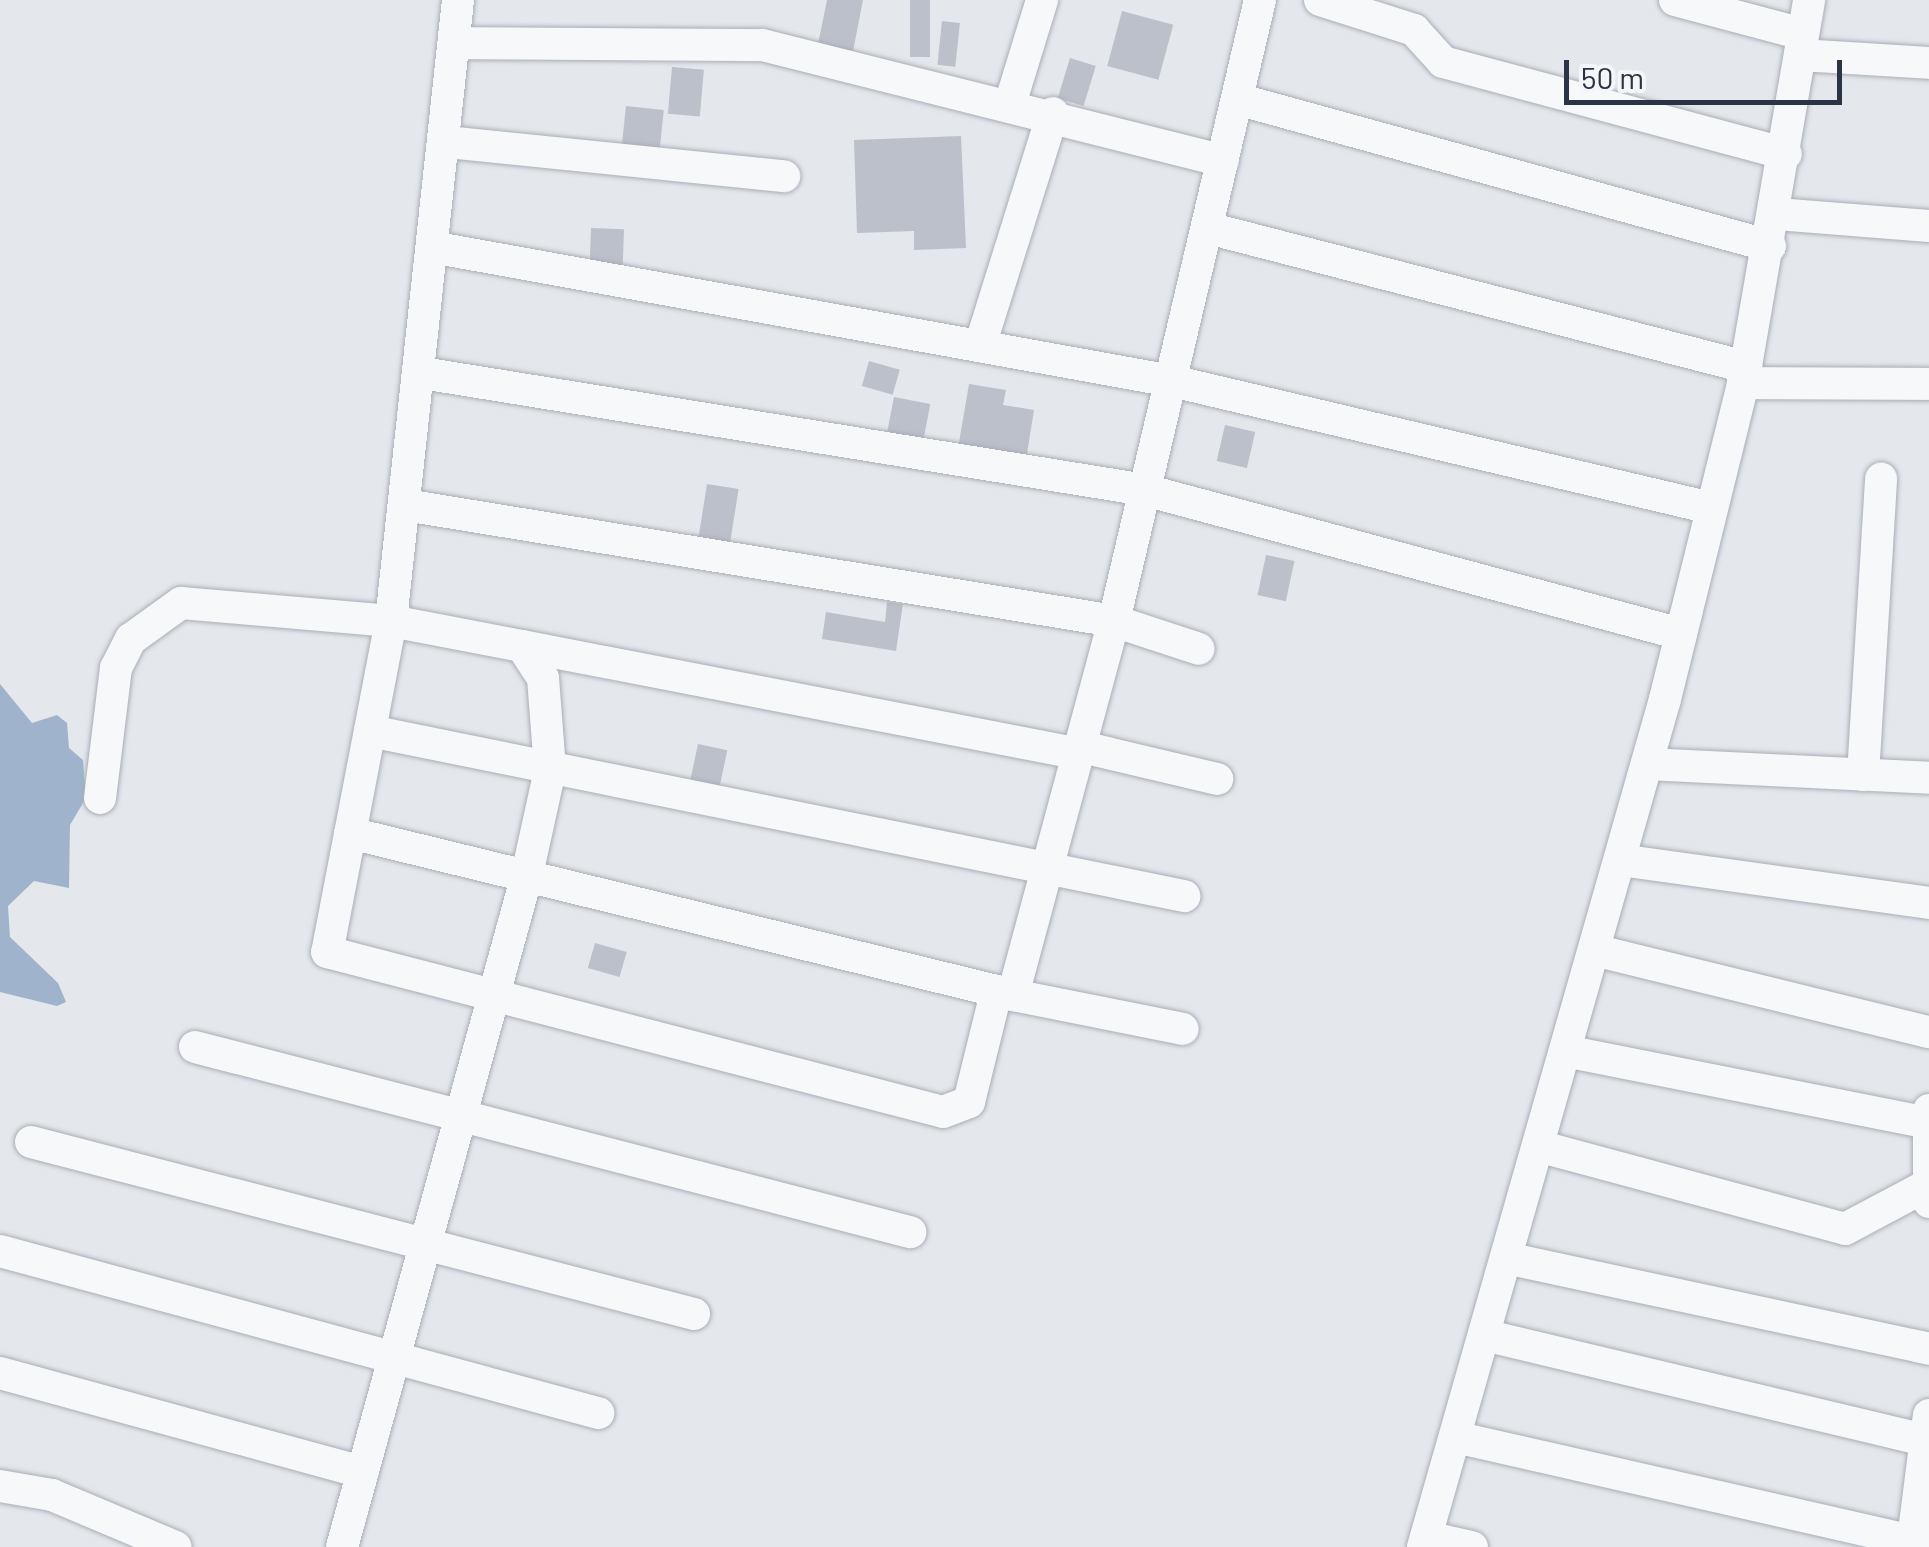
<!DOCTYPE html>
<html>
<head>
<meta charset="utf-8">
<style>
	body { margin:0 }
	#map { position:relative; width:1929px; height:1547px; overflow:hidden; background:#e4e7ec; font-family:Barlow,sans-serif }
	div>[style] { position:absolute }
	.water>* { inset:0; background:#9fb4cc }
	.building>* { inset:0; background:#bbc0ca; transform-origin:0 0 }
	.roads { filter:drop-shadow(0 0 2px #a9aeb7) drop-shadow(0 0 2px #a9aeb7) }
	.street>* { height:32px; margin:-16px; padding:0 16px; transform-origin:16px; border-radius:16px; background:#f7f8fa }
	span { translate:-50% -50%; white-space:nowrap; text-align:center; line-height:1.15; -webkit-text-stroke:10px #f4f6f9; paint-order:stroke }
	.scale { position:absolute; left:1564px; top:60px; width:278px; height:45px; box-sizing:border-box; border:5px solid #2b3445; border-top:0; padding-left:12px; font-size:30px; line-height:35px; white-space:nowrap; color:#2b3445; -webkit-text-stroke:8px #f4f6f9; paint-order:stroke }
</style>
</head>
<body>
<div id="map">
	<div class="water">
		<div style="clip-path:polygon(0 684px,32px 723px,57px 715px,67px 723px,69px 748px,83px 760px,86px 798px,70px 825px,69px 888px,34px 881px,8px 906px,10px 937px,58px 983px,66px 1002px,57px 1006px,0 992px)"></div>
	</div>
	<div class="building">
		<div style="clip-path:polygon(827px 0,863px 0,853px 51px,818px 44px)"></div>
		<div style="left:910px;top:0;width:20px;height:57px"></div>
		<div style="left:1122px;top:11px;width:53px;height:57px;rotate:15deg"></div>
		<div style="left:942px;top:21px;width:18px;height:44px;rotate:6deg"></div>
		<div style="left:1070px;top:58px;width:27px;height:42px;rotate:17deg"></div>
		<div style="left:672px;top:67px;width:32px;height:47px;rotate:5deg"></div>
		<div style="left:626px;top:106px;width:38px;height:40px;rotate:6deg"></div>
		<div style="clip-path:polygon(961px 136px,966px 248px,914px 250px,914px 231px,857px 233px,854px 140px)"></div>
		<div style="left:591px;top:228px;width:33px;height:42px;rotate:2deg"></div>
		<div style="left:869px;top:361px;width:32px;height:26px;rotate:16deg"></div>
		<div style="clip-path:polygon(969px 384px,1006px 390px,1003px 405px,1034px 410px,1025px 466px,957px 454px)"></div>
		<div style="left:894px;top:397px;width:37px;height:43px;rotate:11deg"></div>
		<div style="left:1225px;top:425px;width:31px;height:37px;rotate:13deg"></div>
		<div style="left:707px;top:484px;width:32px;height:57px;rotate:9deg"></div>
		<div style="left:1266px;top:555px;width:29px;height:41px;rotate:12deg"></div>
		<div style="clip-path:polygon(887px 602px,903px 604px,896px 651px,822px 639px,826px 612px,885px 622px)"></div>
		<div style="left:698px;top:744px;width:30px;height:46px;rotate:12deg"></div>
		<div style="left:595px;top:943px;width:33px;height:26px;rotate:16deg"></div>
	</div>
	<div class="roads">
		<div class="street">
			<div style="left:458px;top:0;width:625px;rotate:96.16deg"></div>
			<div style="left:391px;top:621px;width:337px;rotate:100.9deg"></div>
			<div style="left:327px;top:952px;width:636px;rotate:14.56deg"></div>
			<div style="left:943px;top:1112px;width:28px;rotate:-21deg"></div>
			<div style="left:969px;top:1102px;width:108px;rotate:-76.1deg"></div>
			<div style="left:1320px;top:0;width:99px;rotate:17.7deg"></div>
			<div style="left:1414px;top:30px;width:43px;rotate:47.8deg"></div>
			<div style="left:1443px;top:62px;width:355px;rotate:15deg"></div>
			<div style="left:1675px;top:0;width:132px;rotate:14.9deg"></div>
			<div style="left:455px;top:43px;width:307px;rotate:0.4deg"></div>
			<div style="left:762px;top:45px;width:475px;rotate:14.1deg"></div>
			<div style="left:1800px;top:55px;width:129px;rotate:3.5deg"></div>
			<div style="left:1237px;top:99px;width:553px;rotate:15.42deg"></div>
			<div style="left:1011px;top:101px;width:106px;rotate:-72.9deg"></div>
			<div style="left:447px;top:142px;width:339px;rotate:5.8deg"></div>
			<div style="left:1777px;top:214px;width:152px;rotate:4.5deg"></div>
			<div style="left:1208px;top:228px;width:556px;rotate:14.49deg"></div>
			<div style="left:437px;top:248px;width:747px;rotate:10.26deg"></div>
			<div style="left:1172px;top:381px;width:554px;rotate:13.26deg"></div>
			<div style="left:980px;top:346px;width:244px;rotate:-72.6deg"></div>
			<div style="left:422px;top:373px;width:732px;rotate:9.19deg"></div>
			<div style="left:1145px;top:490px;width:555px;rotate:15.04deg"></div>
			<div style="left:1743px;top:383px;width:186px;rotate:0.3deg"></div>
			<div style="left:405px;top:505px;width:718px;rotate:9.29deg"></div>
			<div style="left:1114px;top:621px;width:638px;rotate:-76.77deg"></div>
			<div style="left:522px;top:646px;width:568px;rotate:10.95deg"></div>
			<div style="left:370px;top:731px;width:831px;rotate:11.46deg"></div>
			<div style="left:1082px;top:747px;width:139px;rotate:13.3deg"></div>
			<div style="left:1647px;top:764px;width:282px;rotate:2.8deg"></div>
			<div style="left:1863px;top:775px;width:297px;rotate:-86.5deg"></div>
			<div style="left:100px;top:798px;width:131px;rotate:-83deg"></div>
			<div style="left:116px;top:668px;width:33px;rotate:-63deg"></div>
			<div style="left:131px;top:639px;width:62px;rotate:-35.8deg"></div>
			<div style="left:181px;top:603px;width:211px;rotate:4.9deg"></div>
			<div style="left:391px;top:621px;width:133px;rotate:10.8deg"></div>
			<div style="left:522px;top:646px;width:38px;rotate:57deg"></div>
			<div style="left:543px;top:678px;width:92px;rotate:85.6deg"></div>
			<div style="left:550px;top:770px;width:107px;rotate:102.4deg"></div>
			<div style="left:527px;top:875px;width:697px;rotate:105.39deg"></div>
			<div style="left:350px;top:833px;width:683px;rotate:13.73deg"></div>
			<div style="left:1013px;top:995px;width:387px;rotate:-74.9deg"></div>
			<div style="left:1114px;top:621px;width:89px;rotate:18.2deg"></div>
			<div style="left:1620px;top:860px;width:312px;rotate:7.9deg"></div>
			<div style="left:1594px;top:950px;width:345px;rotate:13.8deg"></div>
			<div style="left:1013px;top:995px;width:173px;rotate:11.3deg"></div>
			<div style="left:195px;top:1047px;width:739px;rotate:14.51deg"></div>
			<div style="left:1565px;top:1051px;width:366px;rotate:11.2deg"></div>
			<div style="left:1929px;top:1110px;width:92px;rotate:90deg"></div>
			<div style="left:31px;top:1142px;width:685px;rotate:14.54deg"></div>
			<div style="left:1538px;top:1146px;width:318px;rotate:15.1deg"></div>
			<div style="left:1845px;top:1229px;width:92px;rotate:-28deg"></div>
			<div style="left:0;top:1251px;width:620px;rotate:15.16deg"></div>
			<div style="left:1506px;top:1258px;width:433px;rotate:12.1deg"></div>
			<div style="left:1484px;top:1335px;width:457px;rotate:13.4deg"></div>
			<div style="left:0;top:1373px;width:376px;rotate:15.3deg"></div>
			<div style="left:1455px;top:1437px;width:486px;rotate:12.8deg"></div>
			<div style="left:0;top:1486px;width:53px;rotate:9.8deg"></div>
			<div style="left:52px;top:1495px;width:134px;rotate:22.8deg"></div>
			<div style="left:1426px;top:1537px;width:47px;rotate:12.3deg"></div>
			<div style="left:1423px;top:1547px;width:882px;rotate:-74.07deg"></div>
			<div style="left:1665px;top:699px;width:325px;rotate:-76.1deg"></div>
			<div style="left:1743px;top:383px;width:389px;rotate:-80.2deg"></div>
			<div style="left:1912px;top:1547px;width:133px;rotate:-82.7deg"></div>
		</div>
	</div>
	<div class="scale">50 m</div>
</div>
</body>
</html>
